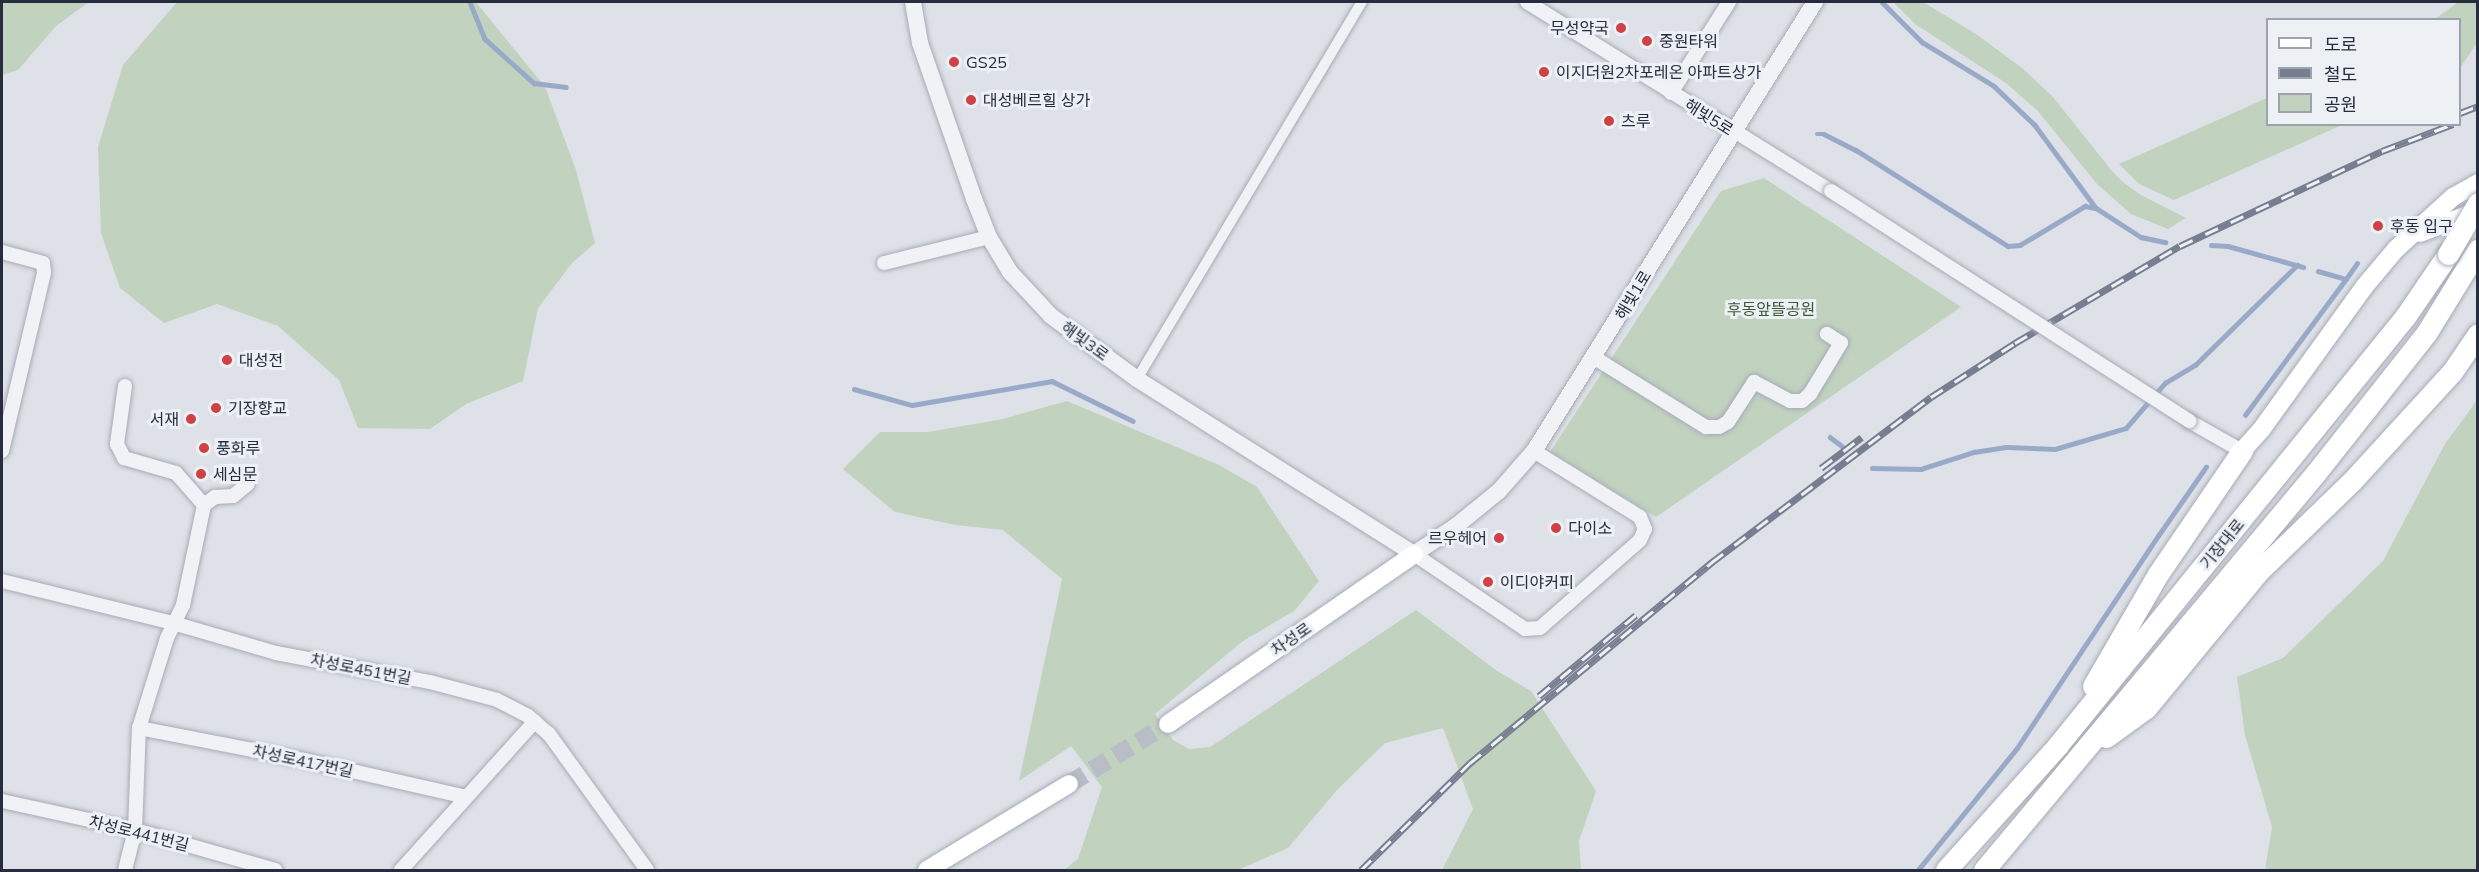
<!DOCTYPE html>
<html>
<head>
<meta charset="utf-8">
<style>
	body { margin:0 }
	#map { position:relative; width:2479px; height:872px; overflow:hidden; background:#dee1e8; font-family:Mulish,"Noto Sans KR",sans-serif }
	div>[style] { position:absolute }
	.green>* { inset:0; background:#c1d2bf }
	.stream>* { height:4.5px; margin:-2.25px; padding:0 2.25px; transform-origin:2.25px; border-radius:2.25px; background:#99aac8 }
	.secondary-tunnel>* { height:18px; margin-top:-9px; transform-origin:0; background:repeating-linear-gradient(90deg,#b9bdc6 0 18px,transparent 0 27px) }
	.roads { filter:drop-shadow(0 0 2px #a7abb5) drop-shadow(0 0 2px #a7abb5) }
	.pedestrian>* { height:10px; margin:-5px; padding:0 5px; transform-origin:5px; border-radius:5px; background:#f1f2f6 }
	.minor>* { height:14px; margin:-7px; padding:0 7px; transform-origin:7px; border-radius:7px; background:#f1f2f6 }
	.tertiary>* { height:16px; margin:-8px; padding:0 8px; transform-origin:8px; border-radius:8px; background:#f1f2f6 }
	.secondary>* { height:18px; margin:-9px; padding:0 9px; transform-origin:9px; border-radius:9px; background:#fff }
	.primary>* { height:21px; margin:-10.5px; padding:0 10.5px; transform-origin:10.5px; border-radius:10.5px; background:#fff }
	.rail>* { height:7px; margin-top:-3.5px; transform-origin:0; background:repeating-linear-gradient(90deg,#edf0f5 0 14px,#787e91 0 28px); box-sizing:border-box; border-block:2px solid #787e91 }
	.bridges { filter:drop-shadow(0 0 2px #a7abb5) drop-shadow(0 0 2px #a7abb5) }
	.minor-bridge>* { height:14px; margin:-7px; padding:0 7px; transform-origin:7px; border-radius:7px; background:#f1f2f6 }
	.primary-bridge>* { height:21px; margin:-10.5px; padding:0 10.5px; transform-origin:10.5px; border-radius:10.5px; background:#fff }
	.dots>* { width:16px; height:16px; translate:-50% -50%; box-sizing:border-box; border:3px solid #edf0f5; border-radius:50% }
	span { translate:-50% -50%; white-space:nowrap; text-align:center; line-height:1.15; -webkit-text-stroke:6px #edf0f5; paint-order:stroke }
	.poi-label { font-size:16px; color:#272d3e }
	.right { translate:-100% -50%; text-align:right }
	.left { translate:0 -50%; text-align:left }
	.street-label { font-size:16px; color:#272d3e }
	.park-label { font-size:16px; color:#375a35 }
	.frame { position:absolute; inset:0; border:3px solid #272d3e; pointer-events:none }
	.legend { position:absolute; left:2266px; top:18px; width:195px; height:108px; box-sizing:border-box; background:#edf0f5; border:2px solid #9ea2ac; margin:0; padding:8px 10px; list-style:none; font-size:18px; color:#272d3e }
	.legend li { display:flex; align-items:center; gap:12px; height:30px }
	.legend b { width:30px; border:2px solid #9ea2ac }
</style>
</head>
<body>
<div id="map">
	<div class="green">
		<div style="clip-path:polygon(2px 2px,89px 2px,56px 26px,18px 70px,2px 75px)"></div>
		<div style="clip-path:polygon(177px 2px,476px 2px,545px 87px,576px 170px,595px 243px,572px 263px,538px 308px,523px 381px,466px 404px,430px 429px,358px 428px,339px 380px,278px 326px,217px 304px,164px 323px,120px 288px,101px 233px,98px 147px,123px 65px)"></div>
		<div style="clip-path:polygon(1893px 2px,1923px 2px,1976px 34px,2022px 68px,2053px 97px,2112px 171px,2124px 183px,2141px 195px,2186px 218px,2168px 229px,2131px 214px,2097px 184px,2037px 110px,2006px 83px,1915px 24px)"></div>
		<div style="clip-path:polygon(2458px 2px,2478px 2px,2477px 43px,2460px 68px,2460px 20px,2435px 19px)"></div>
		<div style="clip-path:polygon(2267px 98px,2268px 124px,2342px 125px,2174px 200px,2139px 184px,2119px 164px)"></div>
		<div style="clip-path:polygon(1764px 178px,1961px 307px,1656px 517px,1550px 452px,1721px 191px)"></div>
		<div style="clip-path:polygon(2477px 400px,2477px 870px,2265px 870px,2272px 827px,2245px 735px,2237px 677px,2283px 658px,2383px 561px,2445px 444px)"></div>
		<div style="clip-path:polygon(1067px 401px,1219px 465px,1257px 487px,1319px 581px,1294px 611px,1243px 641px,1155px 714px,1173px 740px,1189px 749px,1210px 747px,1416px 610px,1497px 671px,1531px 691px,1596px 791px,1579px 841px,1581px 870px,1442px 870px,1473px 809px,1443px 728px,1385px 743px,1337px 790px,1288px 848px,1238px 870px,1064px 870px,1078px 859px,1102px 787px,1071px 746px,1019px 781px,1062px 579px,1003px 530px,956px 525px,895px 512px,843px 469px,880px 432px,928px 432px,1003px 419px)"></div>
	</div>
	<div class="stream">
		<div style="left:470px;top:2px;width:40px;rotate:68deg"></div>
		<div style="left:485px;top:39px;width:66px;rotate:41.9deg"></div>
		<div style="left:534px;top:83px;width:32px;rotate:7deg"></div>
		<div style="left:1882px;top:2px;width:57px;rotate:45deg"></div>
		<div style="left:1922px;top:42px;width:84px;rotate:31.4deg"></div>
		<div style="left:1994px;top:86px;width:57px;rotate:43.6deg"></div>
		<div style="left:2035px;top:125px;width:103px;rotate:53.7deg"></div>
		<div style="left:2096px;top:208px;width:54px;rotate:32.8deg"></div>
		<div style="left:2141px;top:237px;width:25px;rotate:12deg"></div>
		<div style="left:1817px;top:134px;width:7px"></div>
		<div style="left:1824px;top:134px;width:36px;rotate:27deg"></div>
		<div style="left:1856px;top:150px;width:180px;rotate:32.3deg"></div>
		<div style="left:2008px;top:246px;width:12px;rotate:-5deg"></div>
		<div style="left:2020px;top:245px;width:76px;rotate:-31deg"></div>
		<div style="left:2085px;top:206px;width:10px;rotate:11deg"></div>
		<div style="left:2211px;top:245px;width:17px;rotate:3deg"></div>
		<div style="left:2228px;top:246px;width:78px;rotate:15.6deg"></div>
		<div style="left:2318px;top:271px;width:29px;rotate:16deg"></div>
		<div style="left:2346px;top:279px;width:19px;rotate:-55deg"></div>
		<div style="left:854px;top:389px;width:60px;rotate:15.4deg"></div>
		<div style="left:912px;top:405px;width:142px;rotate:-9.7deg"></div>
		<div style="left:1052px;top:381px;width:90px;rotate:26.3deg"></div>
		<div style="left:2245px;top:415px;width:169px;rotate:-53.4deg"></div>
		<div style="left:1830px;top:437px;width:15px;rotate:37deg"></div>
		<div style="left:1872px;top:468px;width:49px;rotate:1.2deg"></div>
		<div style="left:1921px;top:469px;width:56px;rotate:-17.8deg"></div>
		<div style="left:1974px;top:452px;width:32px;rotate:-9deg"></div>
		<div style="left:2006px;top:447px;width:49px;rotate:2.3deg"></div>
		<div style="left:2055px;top:449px;width:74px;rotate:-16.5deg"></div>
		<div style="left:2126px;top:428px;width:60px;rotate:-49.1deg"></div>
		<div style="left:2165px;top:383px;width:35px;rotate:-31deg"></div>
		<div style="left:2195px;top:365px;width:143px;rotate:-44.4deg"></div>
		<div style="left:1918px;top:870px;width:157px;rotate:-50.9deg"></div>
		<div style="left:2017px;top:748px;width:255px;rotate:-56.4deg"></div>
		<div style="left:2158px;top:536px;width:84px;rotate:-55.2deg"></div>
	</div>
	<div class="secondary-tunnel">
		<div style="left:1069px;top:784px;width:116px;rotate:-31.2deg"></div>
	</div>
	<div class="roads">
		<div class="pedestrian">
			<div style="left:1137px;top:379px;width:439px;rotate:-59.2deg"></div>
		</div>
		<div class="minor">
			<div style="left:1527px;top:2px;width:358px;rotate:31.9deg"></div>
			<div style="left:1671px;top:93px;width:108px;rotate:-57.5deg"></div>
			<div style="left:2px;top:252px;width:42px;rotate:15deg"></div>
			<div style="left:43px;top:263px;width:10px;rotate:84deg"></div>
			<div style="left:44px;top:273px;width:183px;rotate:103.3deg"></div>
			<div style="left:884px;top:263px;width:108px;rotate:-13.9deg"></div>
			<div style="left:1595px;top:358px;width:131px;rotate:31.9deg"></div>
			<div style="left:1706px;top:427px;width:13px"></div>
			<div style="left:1719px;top:427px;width:10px;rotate:-29deg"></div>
			<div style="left:1728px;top:422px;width:48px;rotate:-57deg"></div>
			<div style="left:1754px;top:382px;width:41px;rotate:27.8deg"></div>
			<div style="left:1790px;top:401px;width:12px"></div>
			<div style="left:1802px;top:401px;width:11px;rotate:-41deg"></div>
			<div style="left:1810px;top:394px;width:60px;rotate:-58.7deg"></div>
			<div style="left:1841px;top:343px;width:17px;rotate:-147deg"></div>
			<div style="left:125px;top:386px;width:59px;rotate:97.9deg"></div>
			<div style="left:117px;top:444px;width:16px;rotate:63deg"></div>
			<div style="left:124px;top:458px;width:54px;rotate:16.1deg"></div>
			<div style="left:176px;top:473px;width:43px;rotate:48.8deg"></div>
			<div style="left:2189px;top:421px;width:61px;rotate:29.5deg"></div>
			<div style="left:204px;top:505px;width:14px;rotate:-36deg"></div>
			<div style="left:215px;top:497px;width:18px;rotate:-3deg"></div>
			<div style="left:233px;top:496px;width:19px;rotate:-39deg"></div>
			<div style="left:1414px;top:554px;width:134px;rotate:34deg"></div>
			<div style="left:1525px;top:629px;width:15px;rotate:-4deg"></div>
			<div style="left:1540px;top:628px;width:133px;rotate:-41.3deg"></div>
			<div style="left:1640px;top:540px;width:12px;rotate:-66deg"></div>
			<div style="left:1645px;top:529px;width:13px;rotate:-113deg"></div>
			<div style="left:1640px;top:517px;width:125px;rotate:-148.1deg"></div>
			<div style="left:2px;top:581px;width:176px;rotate:13.8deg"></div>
			<div style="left:173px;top:623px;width:107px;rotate:16.2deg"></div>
			<div style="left:276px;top:653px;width:157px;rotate:10.7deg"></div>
			<div style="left:430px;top:682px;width:69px;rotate:15deg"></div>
			<div style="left:497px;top:700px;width:35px;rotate:27deg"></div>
			<div style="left:528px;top:716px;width:28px;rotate:41deg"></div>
			<div style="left:549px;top:734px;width:168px;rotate:54.2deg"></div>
			<div style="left:139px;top:728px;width:172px;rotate:11deg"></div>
			<div style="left:308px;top:761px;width:162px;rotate:12.8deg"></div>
			<div style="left:2px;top:801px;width:136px;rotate:12.3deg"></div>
			<div style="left:135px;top:830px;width:146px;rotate:15.9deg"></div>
			<div style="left:125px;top:870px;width:41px;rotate:-76deg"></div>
			<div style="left:135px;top:830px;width:102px;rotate:-87.8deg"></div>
			<div style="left:139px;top:728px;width:94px;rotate:-72.7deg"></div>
			<div style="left:167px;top:638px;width:37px;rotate:-64deg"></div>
			<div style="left:183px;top:605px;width:102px;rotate:-78.1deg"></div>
			<div style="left:401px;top:870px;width:200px;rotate:-48deg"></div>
		</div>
		<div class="tertiary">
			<div style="left:913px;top:2px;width:42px;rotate:80.3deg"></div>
			<div style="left:920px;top:43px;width:165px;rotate:70.9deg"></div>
			<div style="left:974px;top:199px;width:41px;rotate:68.5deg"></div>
			<div style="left:989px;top:237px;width:41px;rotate:59deg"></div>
			<div style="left:1010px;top:272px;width:60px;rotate:47deg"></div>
			<div style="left:1051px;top:316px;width:107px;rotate:36.2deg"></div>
			<div style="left:1137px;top:379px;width:328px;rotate:32.3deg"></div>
			<div style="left:1414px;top:554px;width:50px;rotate:-33.7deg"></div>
			<div style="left:1456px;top:526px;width:55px;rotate:-39.1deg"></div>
			<div style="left:1499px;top:491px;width:53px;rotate:-48.8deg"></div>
			<div style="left:1534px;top:451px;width:530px;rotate:-57.96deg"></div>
		</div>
		<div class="secondary">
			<div style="left:2420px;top:233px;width:62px;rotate:-20.8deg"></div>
			<div style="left:2242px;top:451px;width:28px;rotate:-48deg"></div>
			<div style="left:2261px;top:430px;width:176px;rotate:-54.2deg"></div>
			<div style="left:2364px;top:287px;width:50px;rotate:-49.9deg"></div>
			<div style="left:2396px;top:249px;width:77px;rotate:-42.4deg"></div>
			<div style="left:2453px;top:197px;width:29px;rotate:-29deg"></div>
			<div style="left:1168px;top:724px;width:299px;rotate:-34.6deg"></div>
			<div style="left:927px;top:870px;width:166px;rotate:-31.2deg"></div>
		</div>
		<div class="primary">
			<div style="left:2093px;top:686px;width:129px;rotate:-59.9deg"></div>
			<div style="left:2158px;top:574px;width:149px;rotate:-55.7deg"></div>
			<div style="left:2106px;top:737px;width:49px;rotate:-35.9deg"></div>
			<div style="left:2146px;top:708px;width:178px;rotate:-50.5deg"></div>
			<div style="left:2259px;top:571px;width:129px;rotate:-44.1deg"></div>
			<div style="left:2352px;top:481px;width:148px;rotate:-47.5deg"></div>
			<div style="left:2452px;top:372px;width:46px;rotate:-55.6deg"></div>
			<div style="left:1946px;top:870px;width:168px;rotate:-48.1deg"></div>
			<div style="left:2058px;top:745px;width:551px;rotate:-50.97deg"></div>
			<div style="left:2405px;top:317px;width:76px;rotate:-55.7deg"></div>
			<div style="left:1984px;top:870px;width:516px;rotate:-50.11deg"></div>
			<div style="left:2315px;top:474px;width:181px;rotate:-51.7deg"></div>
			<div style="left:2427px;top:332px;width:97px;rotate:-58.4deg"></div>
		</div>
	</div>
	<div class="rail">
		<div style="left:2460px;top:113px;width:19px;rotate:-21deg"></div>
		<div style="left:1821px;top:468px;width:51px;rotate:-37.1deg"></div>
		<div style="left:1539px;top:696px;width:126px;rotate:-39.9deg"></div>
		<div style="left:1361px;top:870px;width:153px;rotate:-44.5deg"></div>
		<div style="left:1470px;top:763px;width:315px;rotate:-39.7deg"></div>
		<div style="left:1712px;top:562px;width:274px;rotate:-37deg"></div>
		<div style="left:1931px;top:397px;width:100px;rotate:-32.7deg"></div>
		<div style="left:2015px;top:343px;width:191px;rotate:-30.5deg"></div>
		<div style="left:2180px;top:246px;width:223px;rotate:-25.2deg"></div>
		<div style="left:2382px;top:151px;width:76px;rotate:-20.8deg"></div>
	</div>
	<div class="bridges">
		<div class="minor-bridge">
			<div style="left:1831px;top:191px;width:426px;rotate:32.7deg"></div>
		</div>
		<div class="primary-bridge">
			<div style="left:2448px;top:254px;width:59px;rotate:-59.5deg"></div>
		</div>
	</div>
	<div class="dots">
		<div style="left:1621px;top:28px;background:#ce4245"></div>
		<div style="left:1647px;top:41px;background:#ce4245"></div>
		<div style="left:954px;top:62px;background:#ce4245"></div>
		<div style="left:1544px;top:72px;background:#ce4245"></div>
		<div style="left:971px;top:100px;background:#ce4245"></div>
		<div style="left:1609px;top:121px;background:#ce4245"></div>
		<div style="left:2378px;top:226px;background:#ce4245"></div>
		<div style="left:227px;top:360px;background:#ce4245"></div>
		<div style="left:216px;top:408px;background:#ce4245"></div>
		<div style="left:191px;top:419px;background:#ce4245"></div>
		<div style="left:204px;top:448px;background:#ce4245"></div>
		<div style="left:201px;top:474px;background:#ce4245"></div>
		<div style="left:1556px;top:528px;background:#ce4245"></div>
		<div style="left:1499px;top:538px;background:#ce4245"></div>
		<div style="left:1488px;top:582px;background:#ce4245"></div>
	</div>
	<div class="poi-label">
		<span class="right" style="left:1609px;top:28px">무성약국</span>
		<span class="left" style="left:1659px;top:41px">중원타워</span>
		<span class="left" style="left:966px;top:62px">GS25</span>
		<span class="left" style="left:1556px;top:72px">이지더원2차포레온 아파트상가</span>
		<span class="left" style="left:983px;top:100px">대성베르힐 상가</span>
		<span class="left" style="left:1621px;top:121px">츠루</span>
		<span class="left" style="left:2390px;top:226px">후동 입구</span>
		<span class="left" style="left:239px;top:360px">대성전</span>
		<span class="left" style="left:228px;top:408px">기장향교</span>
		<span class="right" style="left:179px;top:419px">서재</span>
		<span class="left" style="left:216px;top:448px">풍화루</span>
		<span class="left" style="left:213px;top:474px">세심문</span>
		<span class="left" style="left:1568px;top:528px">다이소</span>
		<span class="right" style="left:1487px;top:538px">르우헤어</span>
		<span class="left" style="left:1500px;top:582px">이디야커피</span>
	</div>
	<div class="street-label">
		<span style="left:1709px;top:117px;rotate:32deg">해빛5로</span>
		<span style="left:1633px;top:295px;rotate:-59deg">해빛1로</span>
		<span style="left:1085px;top:341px;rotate:36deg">해빛3로</span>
		<span style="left:2222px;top:544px;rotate:-51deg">기장대로</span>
		<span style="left:1291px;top:639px;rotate:-35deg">차성로</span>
		<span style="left:361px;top:669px;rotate:11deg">차성로451번길</span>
		<span style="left:303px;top:761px;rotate:12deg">차성로417번길</span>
		<span style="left:139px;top:833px;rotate:14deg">차성로441번길</span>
	</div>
	<div class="park-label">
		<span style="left:1771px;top:309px">후동앞뜰공원</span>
	</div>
	<div class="frame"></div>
	<ul class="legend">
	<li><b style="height:8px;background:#fff"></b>도로</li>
	<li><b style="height:8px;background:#787e91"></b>철도</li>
	<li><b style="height:16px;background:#c1d2bf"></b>공원</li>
	</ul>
</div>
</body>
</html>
